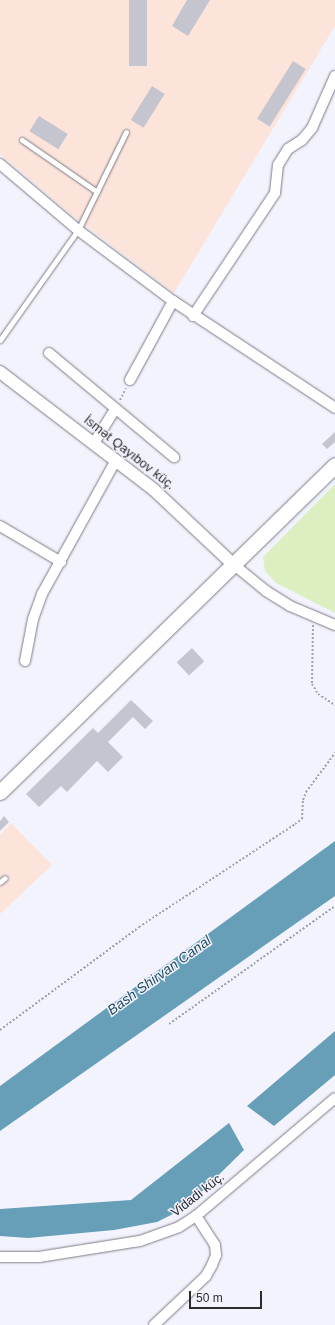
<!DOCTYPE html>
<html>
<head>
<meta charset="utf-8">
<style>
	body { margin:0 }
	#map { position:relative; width:335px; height:1325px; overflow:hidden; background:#f3f3fe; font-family:Arial,sans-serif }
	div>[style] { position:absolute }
	.industrial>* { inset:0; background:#fde4db }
	.green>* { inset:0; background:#dcefc1 }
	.water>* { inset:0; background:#679fb9 }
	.building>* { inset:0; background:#c5c5d0; transform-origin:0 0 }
	.path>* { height:2px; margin-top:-1px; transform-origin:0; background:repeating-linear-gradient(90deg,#a1a1a9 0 2px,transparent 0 4px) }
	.roads { filter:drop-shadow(0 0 1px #7b7b84) drop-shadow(0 0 1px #7b7b84) }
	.service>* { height:5px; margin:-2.5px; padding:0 2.5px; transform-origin:2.5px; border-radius:2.5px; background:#fff }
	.minor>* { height:10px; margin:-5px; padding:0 5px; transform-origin:5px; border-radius:5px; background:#fff }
	.tertiary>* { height:12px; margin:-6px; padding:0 6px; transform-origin:6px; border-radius:6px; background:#fff }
	.primary>* { height:15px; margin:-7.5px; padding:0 7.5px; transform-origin:7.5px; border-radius:7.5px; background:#fff }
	span { translate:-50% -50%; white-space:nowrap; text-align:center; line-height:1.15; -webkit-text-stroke:3px #f3f3fe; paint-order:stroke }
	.street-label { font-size:13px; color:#2b2b2f }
	.water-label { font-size:14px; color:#1b4b5e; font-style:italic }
	.scale { position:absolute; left:189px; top:1291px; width:73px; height:18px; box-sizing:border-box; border:2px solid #2b2b2f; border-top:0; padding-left:5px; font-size:12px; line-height:14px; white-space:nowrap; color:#2b2b2f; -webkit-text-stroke:3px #f3f3fe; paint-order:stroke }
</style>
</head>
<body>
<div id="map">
	<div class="industrial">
		<div style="clip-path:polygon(0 0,335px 0,335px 26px,174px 293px,69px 213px,0 154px)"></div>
		<div style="clip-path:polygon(11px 823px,52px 865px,0 914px,0 835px)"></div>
	</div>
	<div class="green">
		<div style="clip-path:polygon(335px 484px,335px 613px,276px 583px,265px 571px,263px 557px)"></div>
	</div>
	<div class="water">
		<div style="clip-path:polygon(335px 841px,335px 896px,0 1131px,0 1086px)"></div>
		<div style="clip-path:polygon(335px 1031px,335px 1075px,274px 1126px,247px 1106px)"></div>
		<div style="clip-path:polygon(229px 1123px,244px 1150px,185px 1208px,157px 1222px,114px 1230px,28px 1238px,0 1236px,0 1209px,131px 1200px)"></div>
	</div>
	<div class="building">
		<div style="left:129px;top:0;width:18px;height:66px"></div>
		<div style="clip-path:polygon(187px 0,210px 0,188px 36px,172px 26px)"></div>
		<div style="left:293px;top:61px;width:15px;height:68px;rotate:32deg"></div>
		<div style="left:152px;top:86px;width:15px;height:40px;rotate:32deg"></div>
		<div style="left:39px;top:116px;width:34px;height:18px;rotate:32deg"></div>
		<div style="clip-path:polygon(335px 432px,335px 442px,327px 449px,322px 444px)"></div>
		<div style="left:192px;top:648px;width:18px;height:21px;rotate:47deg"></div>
		<div style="clip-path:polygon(131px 700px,153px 721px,145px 729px,133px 717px,108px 742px,123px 757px,108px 772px,97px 761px,67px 792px,61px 786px,39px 807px,26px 794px,93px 728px,98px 733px)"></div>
		<div style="clip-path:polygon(4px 816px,9px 822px,0 831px,0 821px)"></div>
	</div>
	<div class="path">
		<div style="left:120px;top:400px;width:13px;rotate:-63deg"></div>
		<div style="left:313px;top:625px;width:59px;rotate:91deg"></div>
		<div style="left:312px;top:684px;width:12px;rotate:59deg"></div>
		<div style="left:318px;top:694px;width:20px;rotate:33deg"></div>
		<div style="left:169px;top:1024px;width:204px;rotate:-35.4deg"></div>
		<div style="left:0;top:1030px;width:173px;rotate:-36.5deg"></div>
		<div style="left:139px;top:927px;width:187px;rotate:-33.4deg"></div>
		<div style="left:295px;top:824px;width:9px;rotate:-36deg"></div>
		<div style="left:302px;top:819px;width:19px;rotate:-87deg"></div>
		<div style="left:303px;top:800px;width:9px;rotate:-69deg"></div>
		<div style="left:306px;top:792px;width:49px;rotate:-53.4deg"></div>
	</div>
	<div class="roads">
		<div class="service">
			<div style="left:22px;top:140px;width:91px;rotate:34.7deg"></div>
			<div style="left:0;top:340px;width:135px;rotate:-54.7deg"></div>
			<div style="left:78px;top:230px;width:109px;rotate:-63.9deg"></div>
			<div style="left:0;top:882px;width:6px;rotate:-39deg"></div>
		</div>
		<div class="minor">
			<div style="left:0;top:164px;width:102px;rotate:40.2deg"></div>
			<div style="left:78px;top:230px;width:119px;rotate:36.8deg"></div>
			<div style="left:173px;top:301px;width:194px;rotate:33.4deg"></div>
			<div style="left:193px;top:316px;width:148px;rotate:-56.3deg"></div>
			<div style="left:275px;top:193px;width:28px;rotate:-84deg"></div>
			<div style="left:278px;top:165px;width:19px;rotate:-58deg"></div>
			<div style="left:288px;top:149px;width:17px;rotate:-33deg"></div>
			<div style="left:302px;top:140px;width:16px;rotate:-50deg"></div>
			<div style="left:312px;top:128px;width:57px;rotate:-66.1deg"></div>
			<div style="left:49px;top:353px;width:163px;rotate:39.8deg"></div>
			<div style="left:130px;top:380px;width:90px;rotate:-61.4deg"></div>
			<div style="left:94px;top:443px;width:39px;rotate:-58deg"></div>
			<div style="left:0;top:526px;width:71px;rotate:30.5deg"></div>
			<div style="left:233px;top:564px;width:43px;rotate:39.3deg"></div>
			<div style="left:266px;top:591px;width:28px;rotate:32deg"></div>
			<div style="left:290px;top:606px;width:49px;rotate:22.9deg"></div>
			<div style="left:25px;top:661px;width:43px;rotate:-79.2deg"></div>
			<div style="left:33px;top:619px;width:27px;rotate:-70deg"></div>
			<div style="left:42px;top:594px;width:153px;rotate:-61.1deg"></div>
			<div style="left:0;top:1257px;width:39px"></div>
			<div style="left:39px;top:1257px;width:102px;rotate:-9deg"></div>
			<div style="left:140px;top:1241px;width:41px;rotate:-19.7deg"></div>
			<div style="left:179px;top:1227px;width:20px;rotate:-33deg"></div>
			<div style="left:196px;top:1216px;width:182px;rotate:-40.3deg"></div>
			<div style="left:154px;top:1325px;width:71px;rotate:-43.3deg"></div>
			<div style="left:206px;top:1276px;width:13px;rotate:-61deg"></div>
			<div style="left:212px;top:1265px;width:11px;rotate:-68deg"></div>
			<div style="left:216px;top:1255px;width:10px;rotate:-96deg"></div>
			<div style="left:215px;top:1245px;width:35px;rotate:-123deg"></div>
		</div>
		<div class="tertiary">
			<div style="left:0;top:372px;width:193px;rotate:37.4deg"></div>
			<div style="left:153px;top:489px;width:110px;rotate:43.2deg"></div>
		</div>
		<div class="primary">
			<div style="left:0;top:792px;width:468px;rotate:-44.3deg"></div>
		</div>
	</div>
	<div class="street-label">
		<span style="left:129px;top:453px;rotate:38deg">İsmət Qayıbov küç.</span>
		<span style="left:198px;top:1195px;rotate:-38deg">Vidadi küç.</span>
	</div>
	<div class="water-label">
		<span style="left:159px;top:975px;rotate:-36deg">Bash Shirvan Canal</span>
	</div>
	<div class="scale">50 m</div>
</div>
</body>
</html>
